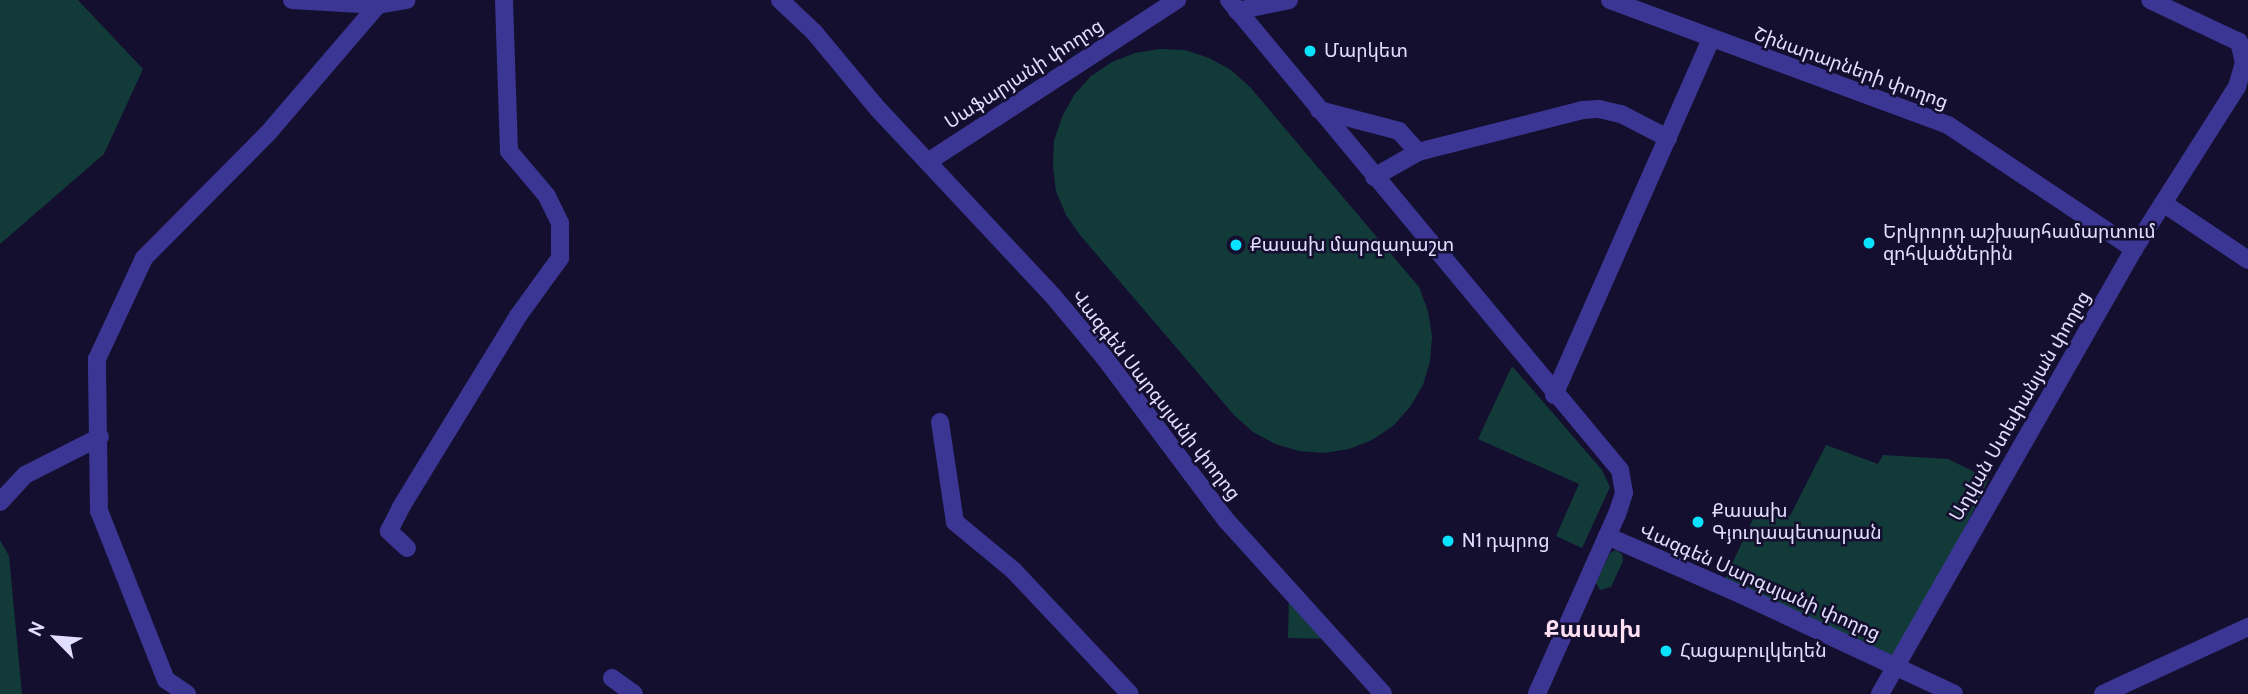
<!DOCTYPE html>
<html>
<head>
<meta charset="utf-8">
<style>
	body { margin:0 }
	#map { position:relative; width:2248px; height:694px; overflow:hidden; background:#150f2f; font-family:Cabin,"Noto Sans Armenian",sans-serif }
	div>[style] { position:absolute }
	.green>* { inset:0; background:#123a39 }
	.minor>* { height:18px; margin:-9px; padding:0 9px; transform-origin:9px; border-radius:9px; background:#3b3693 }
	.dots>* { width:19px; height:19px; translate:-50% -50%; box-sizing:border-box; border:4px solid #150f2f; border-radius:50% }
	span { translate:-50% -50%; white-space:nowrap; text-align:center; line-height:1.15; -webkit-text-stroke:5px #150f2f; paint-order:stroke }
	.poi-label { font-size:19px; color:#e2deff }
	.left { translate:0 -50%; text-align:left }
	.street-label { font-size:19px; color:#e2deff }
	.quarter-label { font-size:23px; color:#ffe0f3; font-weight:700 }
	.north { position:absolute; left:21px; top:603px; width:70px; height:70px; -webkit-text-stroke:5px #150f2f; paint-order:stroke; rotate:295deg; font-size:19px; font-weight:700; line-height:28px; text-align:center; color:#e2deff }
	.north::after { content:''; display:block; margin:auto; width:24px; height:32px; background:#e2deff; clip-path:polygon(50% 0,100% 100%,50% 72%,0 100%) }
</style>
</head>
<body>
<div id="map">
	<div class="green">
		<div style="clip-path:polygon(0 0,78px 0,143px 69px,104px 154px,0 244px)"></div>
		<div style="clip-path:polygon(1160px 49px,1185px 50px,1209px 58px,1231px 70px,1250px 87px,1419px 287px,1428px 311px,1432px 336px,1430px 361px,1423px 385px,1410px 407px,1393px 426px,1372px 440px,1349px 449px,1324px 453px,1299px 451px,1275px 444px,1253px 432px,1234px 415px,1080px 235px,1066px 215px,1056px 191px,1053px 166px,1054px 141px,1062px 117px,1074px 95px,1091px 76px,1112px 62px,1135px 53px)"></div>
		<div style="clip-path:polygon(1512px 366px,1602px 470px,1610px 487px,1582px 548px,1556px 536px,1579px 484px,1478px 439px)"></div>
		<div style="clip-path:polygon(1826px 445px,1878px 464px,1883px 455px,1948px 459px,1989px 479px,1898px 664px,1725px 579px,1760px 504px,1790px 516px)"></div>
		<div style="clip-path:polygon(0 540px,9px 556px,22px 694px,0 694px)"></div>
		<div style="clip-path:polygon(1616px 550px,1622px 554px,1623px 561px,1611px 587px,1600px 590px,1596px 583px,1610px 553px)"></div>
		<div style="clip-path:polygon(1289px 594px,1339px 639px,1288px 638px)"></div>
	</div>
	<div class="minor">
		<div style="left:292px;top:0;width:86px;rotate:3.3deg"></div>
		<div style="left:378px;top:5px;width:29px;rotate:-10deg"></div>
		<div style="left:780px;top:0;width:47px;rotate:43.3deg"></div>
		<div style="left:814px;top:32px;width:100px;rotate:50.3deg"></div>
		<div style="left:878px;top:109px;width:256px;rotate:46.9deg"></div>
		<div style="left:1053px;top:296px;width:80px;rotate:50.1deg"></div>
		<div style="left:1104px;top:357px;width:204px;rotate:53.2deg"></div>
		<div style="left:1226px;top:520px;width:234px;rotate:47.9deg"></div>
		<div style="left:1229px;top:0;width:611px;rotate:50.24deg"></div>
		<div style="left:1620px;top:470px;width:23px;rotate:80deg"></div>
		<div style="left:1624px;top:493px;width:22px;rotate:108deg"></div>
		<div style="left:1617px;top:514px;width:197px;rotate:114deg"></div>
		<div style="left:1610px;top:0;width:360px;rotate:20.3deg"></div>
		<div style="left:1948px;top:125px;width:224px;rotate:33.7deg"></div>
		<div style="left:1237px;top:11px;width:53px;rotate:-11.9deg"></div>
		<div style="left:1319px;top:110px;width:83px;rotate:14.7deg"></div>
		<div style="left:1399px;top:131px;width:28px;rotate:48deg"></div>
		<div style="left:929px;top:161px;width:296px;rotate:-33deg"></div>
		<div style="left:1374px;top:177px;width:51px;rotate:-29.6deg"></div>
		<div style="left:1418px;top:152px;width:170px;rotate:-14.3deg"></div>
		<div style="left:1583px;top:110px;width:16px;rotate:-4deg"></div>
		<div style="left:1599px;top:109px;width:23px;rotate:13deg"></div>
		<div style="left:1621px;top:114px;width:53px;rotate:27.1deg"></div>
		<div style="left:2163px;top:203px;width:102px;rotate:33.8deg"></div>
		<div style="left:1554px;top:395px;width:389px;rotate:-66.2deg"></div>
		<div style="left:940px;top:422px;width:101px;rotate:81.5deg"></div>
		<div style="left:955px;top:522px;width:75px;rotate:39.6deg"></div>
		<div style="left:1013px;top:570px;width:170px;rotate:46.7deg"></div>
		<div style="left:0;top:502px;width:37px;rotate:-47deg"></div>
		<div style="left:25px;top:475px;width:84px;rotate:-26.9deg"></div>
		<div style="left:1607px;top:536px;width:145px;rotate:23.6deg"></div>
		<div style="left:1740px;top:594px;width:236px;rotate:25deg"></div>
		<div style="left:407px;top:548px;width:25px;rotate:-137deg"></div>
		<div style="left:389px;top:531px;width:27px;rotate:-63deg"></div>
		<div style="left:401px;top:507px;width:224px;rotate:-58.5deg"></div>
		<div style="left:518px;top:316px;width:72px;rotate:-54.1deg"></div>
		<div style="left:560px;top:258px;width:35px;rotate:-90deg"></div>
		<div style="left:560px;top:223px;width:30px;rotate:-116deg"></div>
		<div style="left:547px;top:196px;width:59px;rotate:-130.2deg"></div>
		<div style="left:509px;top:151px;width:151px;rotate:-91.9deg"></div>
		<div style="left:612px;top:678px;width:27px;rotate:36deg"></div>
		<div style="left:187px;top:694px;width:25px;rotate:-146deg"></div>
		<div style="left:166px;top:680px;width:182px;rotate:-111.6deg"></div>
		<div style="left:99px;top:511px;width:152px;rotate:-90.8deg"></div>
		<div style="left:97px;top:359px;width:111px;rotate:-65deg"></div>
		<div style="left:144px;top:258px;width:177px;rotate:-45.2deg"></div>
		<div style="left:269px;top:132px;width:167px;rotate:-49.4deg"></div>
		<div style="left:1880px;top:694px;width:512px;rotate:-60.28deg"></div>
		<div style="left:2134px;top:249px;width:192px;rotate:-57.6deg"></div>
		<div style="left:2237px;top:87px;width:25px;rotate:-74deg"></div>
		<div style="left:2244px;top:63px;width:22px;rotate:-103deg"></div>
		<div style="left:2239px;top:42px;width:98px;rotate:-154.7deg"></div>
		<div style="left:2103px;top:694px;width:160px;rotate:-24.8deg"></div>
	</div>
	<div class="dots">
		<div style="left:1310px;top:51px;background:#0ae3ff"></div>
		<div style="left:1869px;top:243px;background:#0ae3ff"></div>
		<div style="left:1236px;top:245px;background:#0ae3ff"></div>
		<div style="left:1698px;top:522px;background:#0ae3ff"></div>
		<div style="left:1448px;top:541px;background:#0ae3ff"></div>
		<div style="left:1666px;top:651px;background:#0ae3ff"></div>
	</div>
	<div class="poi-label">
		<span class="left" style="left:1324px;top:51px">Մարկետ</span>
		<span class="left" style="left:1883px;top:243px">Երկրորդ աշխարհամարտում<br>զոհվածներին</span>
		<span class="left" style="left:1250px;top:245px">Քասախ մարզադաշտ</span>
		<span class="left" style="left:1712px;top:522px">Քասախ<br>Գյուղապետարան</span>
		<span class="left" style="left:1462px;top:541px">N1 դպրոց</span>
		<span class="left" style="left:1680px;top:651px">Հացաբուլկեղեն</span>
	</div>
	<div class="street-label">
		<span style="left:1851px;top:68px;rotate:20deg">Շինարարների փողոց</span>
		<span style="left:1024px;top:74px;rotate:-33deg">Սաֆարյանի փողոց</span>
		<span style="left:1156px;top:395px;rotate:52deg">Վազգեն Սարգսյանի փողոց</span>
		<span style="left:2020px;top:406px;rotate:-60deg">Աղվան Ստեփանյան փողոց</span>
		<span style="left:1760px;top:582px;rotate:24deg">Վազգեն Սարգսյանի փողոց</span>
	</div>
	<div class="quarter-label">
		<span style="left:1593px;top:629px">Քասախ</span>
	</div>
	<div class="north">N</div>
</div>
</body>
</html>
